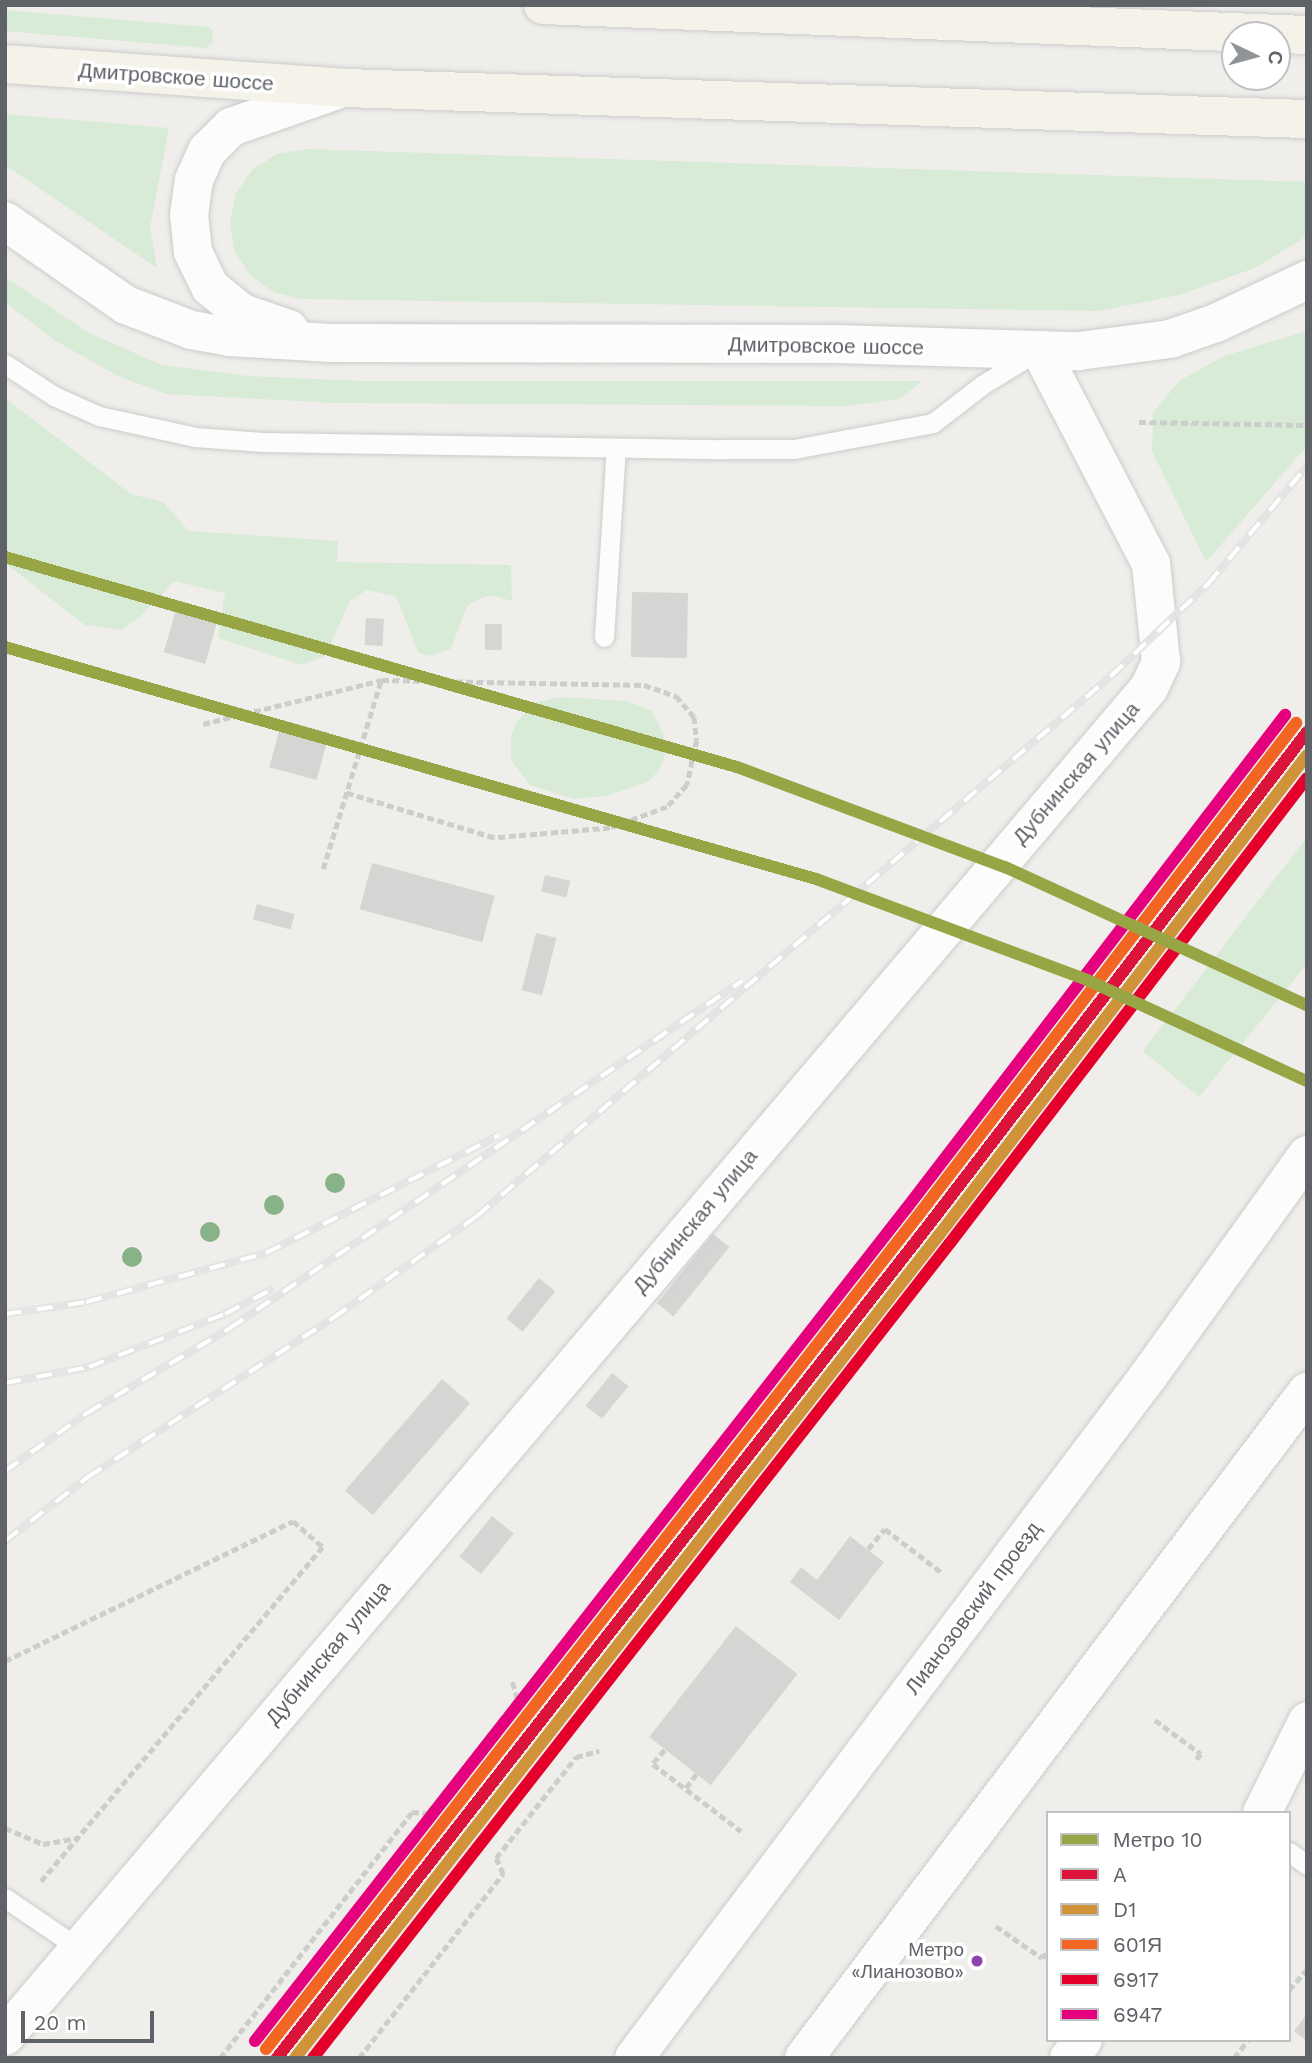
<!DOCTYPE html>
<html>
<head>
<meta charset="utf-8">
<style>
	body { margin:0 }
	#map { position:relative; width:1312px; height:2063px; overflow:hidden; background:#efeeea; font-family:"Work Sans",sans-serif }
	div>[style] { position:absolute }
	.green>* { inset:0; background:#d8ebd6 }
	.building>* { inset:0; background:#d6d5d3; transform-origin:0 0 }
	.path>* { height:4.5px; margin-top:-2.25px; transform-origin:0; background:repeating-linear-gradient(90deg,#cacfcc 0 7px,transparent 0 10.5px) }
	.roads { filter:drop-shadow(0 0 2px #cbcccc) drop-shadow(0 0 2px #cbcccc) }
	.lane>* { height:19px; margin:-9.5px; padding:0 9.5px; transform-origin:9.5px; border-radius:9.5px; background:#fdfcfc }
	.street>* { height:38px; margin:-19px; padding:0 19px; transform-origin:19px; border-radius:19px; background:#fdfcfc }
	.secondary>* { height:38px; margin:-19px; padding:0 19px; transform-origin:19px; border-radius:19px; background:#fdfcfc }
	.primary>* { height:38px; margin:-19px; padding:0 19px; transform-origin:19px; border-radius:19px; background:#f4f2e9 }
	.rail>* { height:8px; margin-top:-4px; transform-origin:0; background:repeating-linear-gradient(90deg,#fff 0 16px,#e4e4e4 0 32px); box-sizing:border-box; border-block:2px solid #e4e4e4 }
	.rail-1>* { height:12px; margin:-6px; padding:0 6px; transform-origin:6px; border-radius:6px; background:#dc143c }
	.rail-2>* { height:12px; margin:-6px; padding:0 6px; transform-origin:6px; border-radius:6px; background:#d19339 }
	.rail-3>* { height:12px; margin:-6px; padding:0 6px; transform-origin:6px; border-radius:6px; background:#f26522 }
	.rail-4>* { height:12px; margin:-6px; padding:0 6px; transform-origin:6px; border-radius:6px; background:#e4002b }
	.rail-5>* { height:12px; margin:-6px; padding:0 6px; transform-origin:6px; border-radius:6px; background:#e5007d }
	.metro-1>* { height:12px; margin:-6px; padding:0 6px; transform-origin:6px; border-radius:6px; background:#98a544 }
	.trees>* { width:20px; height:20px; margin:-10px; border-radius:50%; background:#88b388 }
	.dots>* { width:19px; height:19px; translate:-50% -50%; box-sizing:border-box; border:4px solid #fff; border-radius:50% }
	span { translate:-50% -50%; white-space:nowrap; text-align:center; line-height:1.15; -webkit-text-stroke:7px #fff; paint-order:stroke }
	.bus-label { font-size:19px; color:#5f6368 }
	.right { translate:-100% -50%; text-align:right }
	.street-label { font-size:21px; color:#5f6368 }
	.frame { position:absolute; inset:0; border:7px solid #5f6368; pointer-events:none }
	.legend { position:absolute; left:1046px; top:1811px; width:245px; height:231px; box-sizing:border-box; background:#fff; border:2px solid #bfc1c3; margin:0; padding:9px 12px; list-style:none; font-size:21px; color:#5f6368 }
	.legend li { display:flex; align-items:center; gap:14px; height:35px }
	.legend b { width:35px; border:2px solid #bfc1c3 }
	.north { position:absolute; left:1221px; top:21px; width:70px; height:70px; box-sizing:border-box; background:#fff; border:2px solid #bfc1c3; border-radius:50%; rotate:95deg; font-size:19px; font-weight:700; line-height:28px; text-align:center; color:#5f6368 }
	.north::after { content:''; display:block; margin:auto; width:24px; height:32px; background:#919496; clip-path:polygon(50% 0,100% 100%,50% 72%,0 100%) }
	.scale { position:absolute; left:21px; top:2011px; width:133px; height:32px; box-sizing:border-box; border:4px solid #5f6368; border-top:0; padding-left:9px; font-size:21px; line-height:24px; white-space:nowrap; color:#5f6368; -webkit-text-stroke:5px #fff; paint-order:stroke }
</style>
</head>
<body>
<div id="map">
	<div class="green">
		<div style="clip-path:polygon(5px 10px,208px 27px,213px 31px,212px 43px,206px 48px,5px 31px)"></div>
		<div style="clip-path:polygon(5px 114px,169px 128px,150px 227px,157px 268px,5px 165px)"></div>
		<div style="clip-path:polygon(306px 149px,1307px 182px,1307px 236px,1255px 268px,1179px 295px,1099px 311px,301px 299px,273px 292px,250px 275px,234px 250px,230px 222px,236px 193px,253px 169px,277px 154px)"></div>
		<div style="clip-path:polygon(5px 277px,89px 333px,162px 365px,248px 376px,363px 381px,922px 381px,900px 399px,848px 406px,336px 403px,166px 394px,118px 376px,54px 340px,5px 302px)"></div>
		<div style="clip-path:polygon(1307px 331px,1307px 446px,1206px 562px,1152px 451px,1153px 413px,1179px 381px,1224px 356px)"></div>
		<div style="clip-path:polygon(5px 398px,131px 494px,163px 502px,189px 531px,338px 541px,337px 562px,511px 565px,512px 601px,491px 595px,479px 599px,467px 606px,451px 649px,429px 656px,418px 652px,396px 596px,367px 590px,350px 601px,325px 656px,302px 665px,218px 638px,225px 593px,174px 581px,140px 617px,121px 630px,85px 625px,5px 563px)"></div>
		<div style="clip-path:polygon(560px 697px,626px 701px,651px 710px,663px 733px,666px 752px,659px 770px,648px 782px,606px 796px,574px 799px,530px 785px,511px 760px,511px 736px,517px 721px,537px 702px)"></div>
		<div style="clip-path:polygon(1307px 837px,1307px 964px,1199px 1097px,1143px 1051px)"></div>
	</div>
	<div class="building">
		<div style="left:632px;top:592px;width:56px;height:65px;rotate:1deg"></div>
		<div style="left:177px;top:606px;width:43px;height:48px;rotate:16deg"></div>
		<div style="left:366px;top:618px;width:18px;height:27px;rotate:3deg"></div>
		<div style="left:485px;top:624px;width:17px;height:26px"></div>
		<div style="left:282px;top:720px;width:49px;height:49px;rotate:15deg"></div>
		<div style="left:372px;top:863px;width:127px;height:48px;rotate:15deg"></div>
		<div style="left:545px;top:875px;width:26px;height:17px;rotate:13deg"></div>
		<div style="left:257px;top:904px;width:39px;height:16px;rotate:15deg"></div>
		<div style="left:536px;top:933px;width:21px;height:59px;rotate:14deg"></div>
		<div style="left:713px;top:1234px;width:21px;height:89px;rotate:39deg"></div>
		<div style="left:539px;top:1278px;width:21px;height:52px;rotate:39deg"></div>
		<div style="left:612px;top:1373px;width:21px;height:42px;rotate:39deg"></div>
		<div style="left:442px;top:1379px;width:37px;height:148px;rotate:41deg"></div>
		<div style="left:492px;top:1516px;width:28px;height:52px;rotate:39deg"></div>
		<div style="clip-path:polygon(850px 1536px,884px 1562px,839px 1620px,790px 1582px,801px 1567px,817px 1580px)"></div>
		<div style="left:736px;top:1626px;width:78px;height:141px;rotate:38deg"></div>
		<div style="clip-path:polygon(1307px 2014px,1307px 2041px,1294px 2031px)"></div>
	</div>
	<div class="path">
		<div style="left:1139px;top:422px;width:168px;rotate:1deg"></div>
		<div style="left:203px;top:724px;width:184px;rotate:-13.8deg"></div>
		<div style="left:382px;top:680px;width:262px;rotate:1.1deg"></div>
		<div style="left:644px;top:685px;width:34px;rotate:19deg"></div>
		<div style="left:676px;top:696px;width:28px;rotate:49deg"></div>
		<div style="left:694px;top:717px;width:23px;rotate:83deg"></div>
		<div style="left:697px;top:740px;width:46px;rotate:102.5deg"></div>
		<div style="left:687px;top:785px;width:30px;rotate:132deg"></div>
		<div style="left:667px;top:807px;width:61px;rotate:159.8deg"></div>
		<div style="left:610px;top:828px;width:116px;rotate:175.1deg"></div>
		<div style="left:494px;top:838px;width:155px;rotate:-163.1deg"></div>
		<div style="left:323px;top:869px;width:197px;rotate:-72.9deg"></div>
		<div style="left:868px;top:1549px;width:26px;rotate:-50deg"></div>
		<div style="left:885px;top:1529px;width:71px;rotate:37.5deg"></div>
		<div style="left:5px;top:1661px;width:320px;rotate:-25.9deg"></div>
		<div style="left:293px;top:1521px;width:40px;rotate:41deg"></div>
		<div style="left:323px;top:1547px;width:441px;rotate:130.1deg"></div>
		<div style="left:1155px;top:1720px;width:57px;rotate:36.5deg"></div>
		<div style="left:1201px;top:1754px;width:10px;rotate:127deg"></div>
		<div style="left:665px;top:1750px;width:18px;rotate:131deg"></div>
		<div style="left:653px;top:1764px;width:111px;rotate:37.3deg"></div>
		<div style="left:686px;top:1788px;width:17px;rotate:-54deg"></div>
		<div style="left:5px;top:1828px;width:41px;rotate:22.8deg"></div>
		<div style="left:43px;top:1844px;width:35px;rotate:-10deg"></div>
		<div style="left:996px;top:1926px;width:56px;rotate:34.8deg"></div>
		<div style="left:1042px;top:1958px;width:6px;rotate:-51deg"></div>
		<div style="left:1289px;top:1990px;width:28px;rotate:-49deg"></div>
		<div style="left:220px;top:2058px;width:312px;rotate:-52deg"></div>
		<div style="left:412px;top:1812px;width:16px;rotate:4deg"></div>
		<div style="left:428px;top:1813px;width:145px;rotate:-52deg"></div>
		<div style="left:517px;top:1699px;width:18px;rotate:-106deg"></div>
		<div style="left:359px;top:2058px;width:234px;rotate:-52deg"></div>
		<div style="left:503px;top:1874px;width:17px;rotate:-114deg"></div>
		<div style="left:496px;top:1858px;width:129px;rotate:-51.6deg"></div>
		<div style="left:576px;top:1757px;width:24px;rotate:-15deg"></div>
		<div style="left:1234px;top:2058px;width:23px;rotate:-52deg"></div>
	</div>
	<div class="roads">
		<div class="lane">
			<div style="left:5px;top:364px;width:59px;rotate:33.1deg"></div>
			<div style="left:54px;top:396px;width:49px;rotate:24deg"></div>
			<div style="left:99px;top:416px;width:98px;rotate:12.3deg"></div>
			<div style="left:195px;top:437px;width:68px;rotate:4.2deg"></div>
			<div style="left:263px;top:442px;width:459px;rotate:0.9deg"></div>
			<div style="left:722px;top:449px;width:72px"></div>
			<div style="left:794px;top:449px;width:141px;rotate:-10.6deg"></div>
			<div style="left:933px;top:423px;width:62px;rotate:-37.8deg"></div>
			<div style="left:982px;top:385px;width:57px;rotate:-31.5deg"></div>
			<div style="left:604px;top:637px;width:189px;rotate:-86.4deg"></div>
			<div style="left:1289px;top:1852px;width:22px;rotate:36deg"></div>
			<div style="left:5px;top:1898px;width:87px;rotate:34.2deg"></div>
		</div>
		<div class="street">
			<div style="left:1262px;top:1813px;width:102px;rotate:-63.7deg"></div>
			<div style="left:1069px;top:2058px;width:23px;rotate:-52deg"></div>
		</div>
		<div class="secondary">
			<div style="left:5px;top:221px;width:147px;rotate:34.8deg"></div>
			<div style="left:126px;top:305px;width:70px;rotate:21deg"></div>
			<div style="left:191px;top:330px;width:39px;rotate:10deg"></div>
			<div style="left:229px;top:337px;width:102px;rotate:3.4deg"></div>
			<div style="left:331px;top:343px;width:505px;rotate:0.11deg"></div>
			<div style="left:836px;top:344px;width:243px;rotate:1.7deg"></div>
			<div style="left:1079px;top:351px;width:92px;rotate:-7.5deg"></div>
			<div style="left:1170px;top:339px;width:49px;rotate:-19.2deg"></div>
			<div style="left:1216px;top:323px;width:101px;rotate:-25.3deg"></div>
			<div style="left:289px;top:329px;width:50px;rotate:-161.2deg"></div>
			<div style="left:242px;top:313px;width:41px;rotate:-140.9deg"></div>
			<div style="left:210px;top:287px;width:39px;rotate:-116deg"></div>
			<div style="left:193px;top:252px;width:37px;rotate:-96deg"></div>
			<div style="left:189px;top:215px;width:35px;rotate:-82deg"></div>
			<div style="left:194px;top:180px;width:32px;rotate:-66deg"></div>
			<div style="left:207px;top:151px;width:34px;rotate:-45deg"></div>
			<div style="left:231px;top:127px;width:115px;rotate:-19.2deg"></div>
			<div style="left:5px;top:2036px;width:1768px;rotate:-49.68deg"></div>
			<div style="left:1149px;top:688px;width:29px;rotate:-65deg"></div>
			<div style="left:1161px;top:662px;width:99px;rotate:-95.8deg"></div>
			<div style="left:1151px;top:564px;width:241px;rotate:-117.4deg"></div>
			<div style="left:634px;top:2058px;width:855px;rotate:-52.98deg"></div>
			<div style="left:1149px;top:1375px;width:271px;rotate:-54.3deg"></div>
			<div style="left:804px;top:2058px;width:835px;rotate:-52.94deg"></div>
		</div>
		<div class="primary">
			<div style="left:543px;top:5px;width:765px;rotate:2.25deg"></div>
			<div style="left:5px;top:64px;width:342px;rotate:4deg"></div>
			<div style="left:346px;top:88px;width:961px;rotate:1.85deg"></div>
		</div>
	</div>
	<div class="rail">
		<div style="left:5px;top:1314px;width:82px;rotate:-8.4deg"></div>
		<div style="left:86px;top:1302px;width:187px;rotate:-15.2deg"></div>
		<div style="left:266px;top:1253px;width:260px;rotate:-26.8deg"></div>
		<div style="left:5px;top:1383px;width:86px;rotate:-10.8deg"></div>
		<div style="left:89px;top:1367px;width:146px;rotate:-21.3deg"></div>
		<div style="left:225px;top:1314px;width:55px;rotate:-28deg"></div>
		<div style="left:5px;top:1471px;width:100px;rotate:-35.3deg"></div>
		<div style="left:87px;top:1413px;width:166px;rotate:-30.7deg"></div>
		<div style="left:230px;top:1328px;width:619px;rotate:-34.13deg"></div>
		<div style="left:5px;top:1541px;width:105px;rotate:-37.6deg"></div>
		<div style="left:88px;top:1477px;width:292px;rotate:-33deg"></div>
		<div style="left:333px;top:1318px;width:176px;rotate:-35.3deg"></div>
		<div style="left:477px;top:1216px;width:833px;rotate:-40.42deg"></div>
		<div style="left:1111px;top:676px;width:134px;rotate:-43.5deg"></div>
		<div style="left:1208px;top:584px;width:154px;rotate:-50deg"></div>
	</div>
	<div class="rail-1">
		<div style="left:277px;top:2058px;width:1056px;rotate:-51.96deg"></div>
		<div style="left:928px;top:1226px;width:623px;rotate:-52.5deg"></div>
	</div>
	<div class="rail-2">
		<div style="left:295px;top:2058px;width:1045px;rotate:-51.96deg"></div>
		<div style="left:939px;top:1235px;width:605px;rotate:-52.52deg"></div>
	</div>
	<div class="rail-3">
		<div style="left:266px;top:2049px;width:1056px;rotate:-51.96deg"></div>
		<div style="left:917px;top:1217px;width:623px;rotate:-52.5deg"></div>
	</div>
	<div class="rail-4">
		<div style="left:313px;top:2058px;width:1034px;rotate:-51.99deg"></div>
		<div style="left:950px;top:1243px;width:586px;rotate:-52.49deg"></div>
	</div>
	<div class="rail-5">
		<div style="left:255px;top:2041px;width:1056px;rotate:-51.96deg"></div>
		<div style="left:906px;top:1209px;width:623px;rotate:-52.5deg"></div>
	</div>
	<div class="metro-1">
		<div style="left:5px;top:557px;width:762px;rotate:16.01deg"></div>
		<div style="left:737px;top:767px;width:286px;rotate:20.5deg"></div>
		<div style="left:1005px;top:867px;width:332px;rotate:24.6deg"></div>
		<div style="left:5px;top:647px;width:844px;rotate:15.96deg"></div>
		<div style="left:816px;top:879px;width:289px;rotate:20.4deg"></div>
		<div style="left:1087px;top:980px;width:242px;rotate:24.7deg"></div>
	</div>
	<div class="trees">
		<div style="left:335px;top:1183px"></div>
		<div style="left:274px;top:1205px"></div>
		<div style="left:210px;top:1232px"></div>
		<div style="left:132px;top:1257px"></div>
	</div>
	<div class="dots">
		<div style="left:977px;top:1961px;background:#8e44ad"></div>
	</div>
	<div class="bus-label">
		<span class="right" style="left:964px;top:1961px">Метро<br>«Лианозово»</span>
	</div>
	<div class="street-label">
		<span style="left:176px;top:77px;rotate:4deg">Дмитровское шоссе</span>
		<span style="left:826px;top:346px;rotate:1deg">Дмитровское шоссе</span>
		<span style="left:1076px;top:773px;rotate:-49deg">Дубнинская улица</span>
		<span style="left:695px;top:1221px;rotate:-50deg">Дубнинская улица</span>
		<span style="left:973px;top:1608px;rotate:-53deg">Лианозовский проезд</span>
		<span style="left:328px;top:1653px;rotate:-50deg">Дубнинская улица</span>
	</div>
	<div class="frame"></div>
	<ul class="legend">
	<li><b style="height:9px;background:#98a544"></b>Метро 10</li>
	<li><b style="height:9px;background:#dc143c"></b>A</li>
	<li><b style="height:9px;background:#d19339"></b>D1</li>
	<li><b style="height:9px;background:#f26522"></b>601Я</li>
	<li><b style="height:9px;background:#e4002b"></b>6917</li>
	<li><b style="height:9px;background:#e5007d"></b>6947</li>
	</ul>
	<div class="north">С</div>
	<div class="scale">20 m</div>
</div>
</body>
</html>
